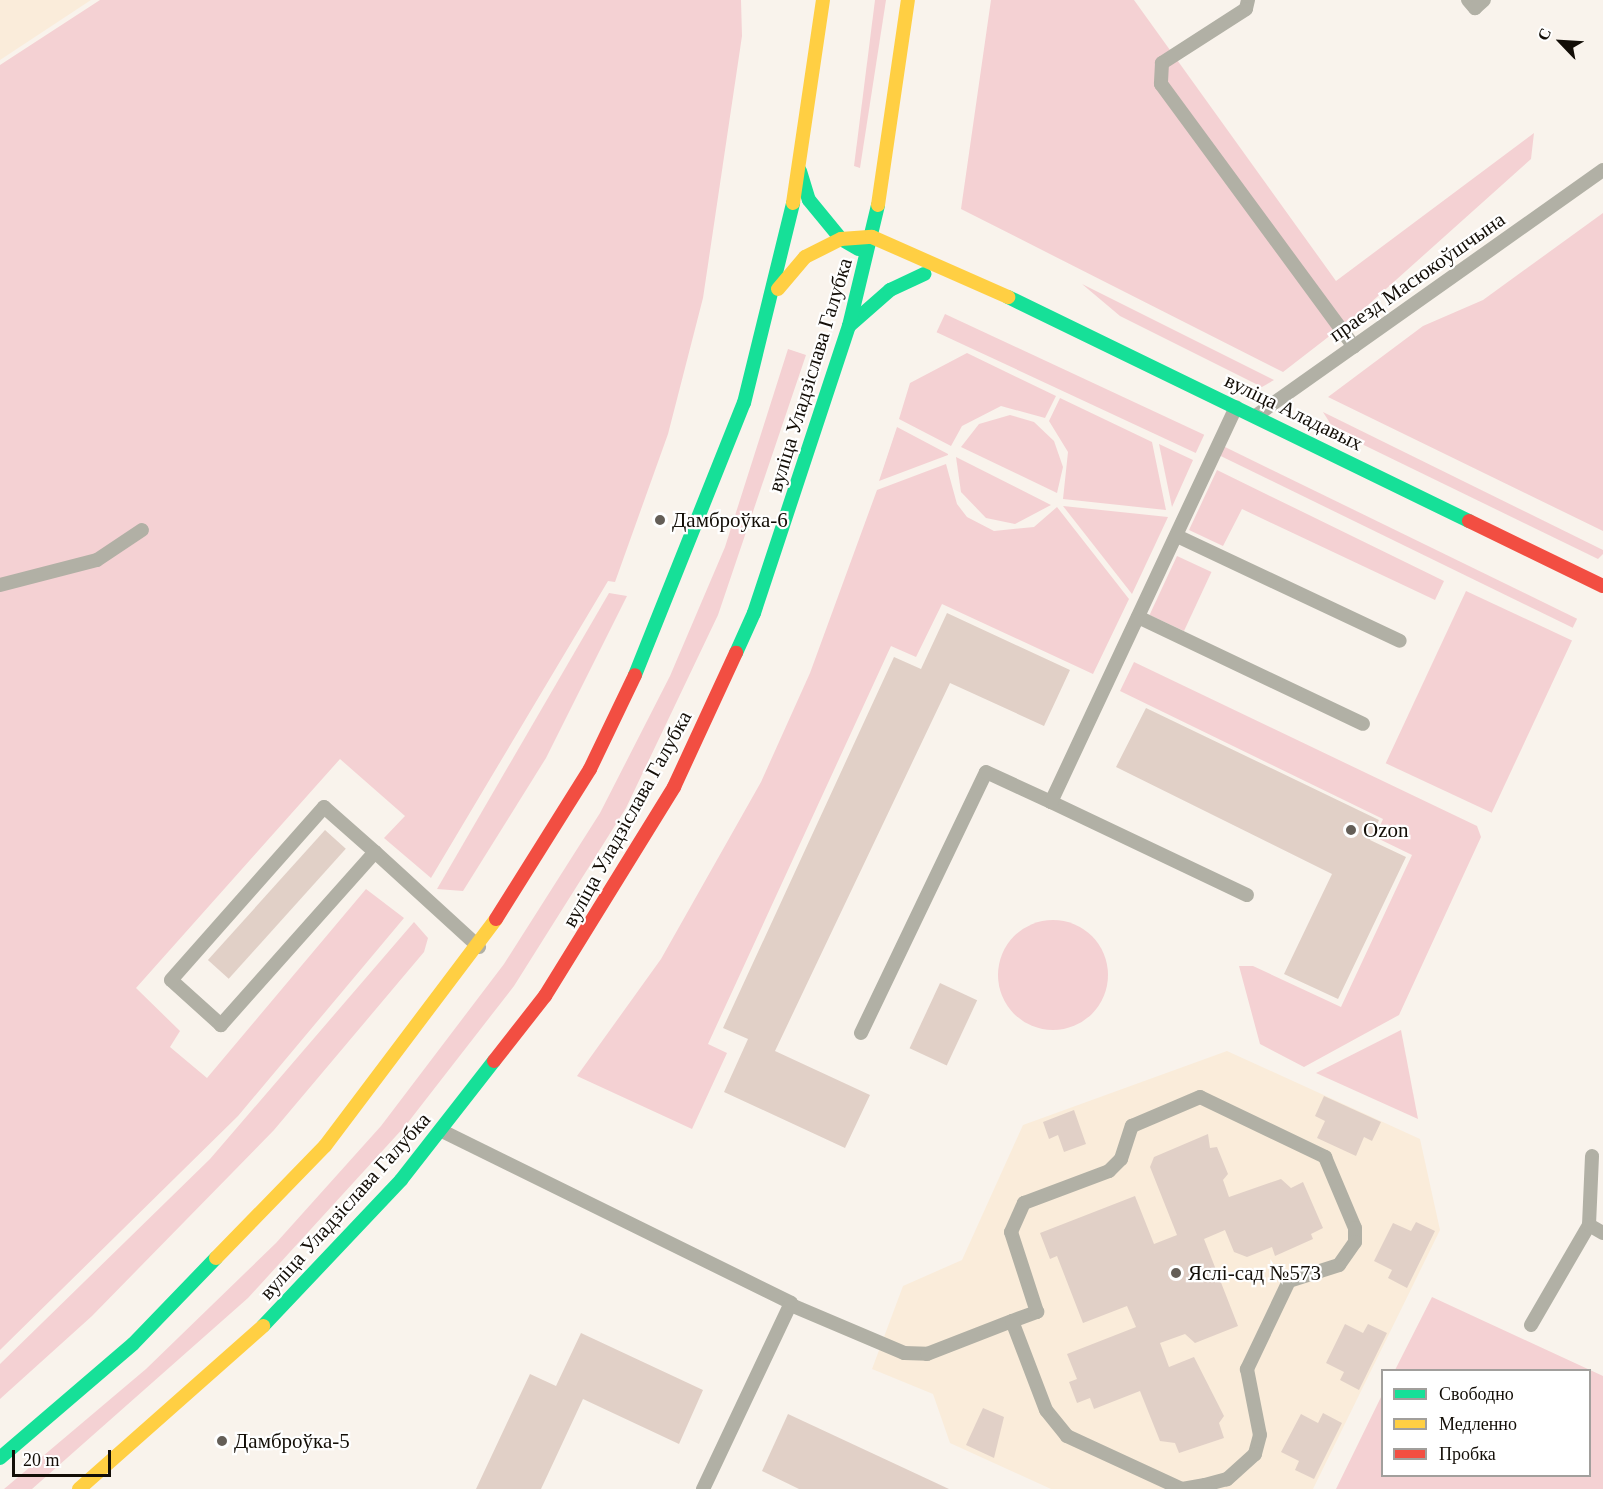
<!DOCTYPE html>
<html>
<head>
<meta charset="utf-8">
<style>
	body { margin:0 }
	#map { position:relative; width:1603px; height:1489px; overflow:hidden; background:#f9f3ec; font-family:Georgia,serif }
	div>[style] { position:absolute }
	.built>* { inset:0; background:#faecda }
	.green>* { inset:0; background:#f4d1d3; transform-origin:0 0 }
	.round { border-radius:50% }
	.building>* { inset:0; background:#e1d0c7; transform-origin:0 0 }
	.lane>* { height:14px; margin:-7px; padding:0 7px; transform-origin:7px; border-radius:7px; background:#b1b0a5 }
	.fast>* { height:14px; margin:-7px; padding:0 7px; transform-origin:7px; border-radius:7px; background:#16e098 }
	.slow>* { height:14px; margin:-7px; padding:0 7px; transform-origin:7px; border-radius:7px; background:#ffcf43 }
	.jam>* { height:14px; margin:-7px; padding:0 7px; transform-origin:7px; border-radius:7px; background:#f24e42 }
	.dots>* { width:16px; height:16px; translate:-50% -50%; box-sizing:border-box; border:3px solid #fff; border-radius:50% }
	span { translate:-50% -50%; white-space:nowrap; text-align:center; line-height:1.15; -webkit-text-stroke:4.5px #fff; paint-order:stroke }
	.street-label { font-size:21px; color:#130e07 }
	.poi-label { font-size:21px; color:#130e07 }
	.left { translate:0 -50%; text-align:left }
	.legend { position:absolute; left:1381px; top:1369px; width:210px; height:108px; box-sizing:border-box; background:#fff; border:2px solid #a19f9c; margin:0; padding:8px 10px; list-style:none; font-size:18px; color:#130e07 }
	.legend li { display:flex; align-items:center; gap:12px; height:30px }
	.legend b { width:30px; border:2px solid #a19f9c }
	.north { position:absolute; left:1531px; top:12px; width:60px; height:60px; -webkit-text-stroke:4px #fff; paint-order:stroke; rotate:295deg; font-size:16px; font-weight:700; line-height:24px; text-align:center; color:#130e07 }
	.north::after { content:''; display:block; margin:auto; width:21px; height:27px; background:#130e07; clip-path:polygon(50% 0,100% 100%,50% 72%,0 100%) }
	.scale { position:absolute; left:12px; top:1450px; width:99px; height:27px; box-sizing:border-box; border:3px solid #130e07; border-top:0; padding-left:8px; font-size:18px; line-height:21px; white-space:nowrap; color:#130e07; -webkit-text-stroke:4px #fff; paint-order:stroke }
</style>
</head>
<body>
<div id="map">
	<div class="built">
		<div style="clip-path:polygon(0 0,91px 0,0 60px)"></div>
		<div style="clip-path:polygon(1227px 1051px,1420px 1139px,1440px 1230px,1313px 1489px,1051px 1489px,950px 1443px,933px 1394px,872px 1369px,903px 1286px,962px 1260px,1023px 1125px)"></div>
	</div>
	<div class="green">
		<div style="clip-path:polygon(100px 0,741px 0,742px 36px,703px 298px,668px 434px,615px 582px,608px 581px,431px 878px,384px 838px,405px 816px,340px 759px,136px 988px,180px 1031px,170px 1047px,207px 1078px,366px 889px,404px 918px,238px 1116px,0 1350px,0 65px)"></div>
		<div style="clip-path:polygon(875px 0,886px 0,860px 168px,854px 166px)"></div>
		<div style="clip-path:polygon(991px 0,1134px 0,1336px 281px,1534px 133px,1531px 159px,1358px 314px,1283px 372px,961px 209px)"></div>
		<div style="clip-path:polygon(1603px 213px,1603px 531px,1328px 397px,1423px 326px,1483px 300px)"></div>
		<div style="clip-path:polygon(1082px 284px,1274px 380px,1262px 387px,1120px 316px)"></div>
		<div style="left:945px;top:314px;width:286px;height:20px;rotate:25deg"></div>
		<div style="clip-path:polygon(788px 349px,806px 355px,718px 615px,626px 808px,514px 986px,406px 1125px,248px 1298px,32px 1489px,4px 1489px,146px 1369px,276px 1243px,381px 1126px,504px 964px,600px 813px,670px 676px,725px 547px)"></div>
		<div style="clip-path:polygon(967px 353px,1056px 396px,1045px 418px,1001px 406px,962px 426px,951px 446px,899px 419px,910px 383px)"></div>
		<div style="clip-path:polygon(1060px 398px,1152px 442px,1166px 510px,1063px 499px,1068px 452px,1049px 421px)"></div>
		<div style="clip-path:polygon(1323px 412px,1603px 550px,1603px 554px,1598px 559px,1335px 431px)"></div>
		<div style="clip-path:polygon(1010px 415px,1034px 422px,1054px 441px,1063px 467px,1057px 493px,961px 447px,979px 424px)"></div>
		<div style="clip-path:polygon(897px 427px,948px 454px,948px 455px,879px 481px)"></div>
		<div style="clip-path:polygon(1159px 444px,1193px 460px,1172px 507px)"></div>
		<div style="left:1223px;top:446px;width:394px;height:10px;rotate:26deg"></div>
		<div style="clip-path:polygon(956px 457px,1051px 505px,1015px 524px,986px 518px,961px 492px)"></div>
		<div style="clip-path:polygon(946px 464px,957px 504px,967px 517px,994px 531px,1034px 527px,1057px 507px,1129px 599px,1093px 674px,942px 604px,916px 657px,891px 646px,708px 1044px,727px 1053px,692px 1129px,577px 1076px,661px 959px,761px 782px,810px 673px,877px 490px)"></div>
		<div style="clip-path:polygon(1217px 470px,1444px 581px,1435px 600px,1242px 509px,1223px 546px,1189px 530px)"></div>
		<div style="clip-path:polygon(1063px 506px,1168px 517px,1132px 594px)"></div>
		<div style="left:1177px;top:556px;width:38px;height:65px;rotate:25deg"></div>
		<div style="left:1466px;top:591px;width:117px;height:190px;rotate:25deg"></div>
		<div style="clip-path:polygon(609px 593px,627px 596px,546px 758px,463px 891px,437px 889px)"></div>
		<div style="clip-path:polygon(1134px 662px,1477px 826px,1481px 837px,1399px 1015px,1304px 1067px,1260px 1044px,1239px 966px,1253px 966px,1341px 1007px,1412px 855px,1375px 837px,1383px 819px,1120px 691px)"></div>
		<div class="round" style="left:998px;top:920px;width:110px;height:110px"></div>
		<div style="clip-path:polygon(414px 922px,428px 938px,424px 952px,274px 1130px,92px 1316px,0 1399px,0 1364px,210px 1159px)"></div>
		<div style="clip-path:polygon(1401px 1030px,1418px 1119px,1316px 1073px)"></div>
		<div style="clip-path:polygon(1432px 1297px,1603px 1376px,1603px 1489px,1336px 1489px,1382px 1395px,1382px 1476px,1590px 1476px,1590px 1370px,1395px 1370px)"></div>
	</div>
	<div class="building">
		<div style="clip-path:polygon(947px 613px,1070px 670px,1044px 726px,950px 683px,775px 1051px,870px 1095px,845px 1148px,724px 1092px,748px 1039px,723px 1028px,894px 657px,921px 669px)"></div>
		<div style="clip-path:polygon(1146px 708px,1379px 820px,1370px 840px,1406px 857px,1338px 999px,1284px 974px,1332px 874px,1116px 767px)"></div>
		<div style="left:325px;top:830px;width:28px;height:175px;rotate:42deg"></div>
		<div style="left:940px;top:983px;width:41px;height:72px;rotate:25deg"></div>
		<div style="clip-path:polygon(1324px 1096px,1381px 1122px,1372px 1141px,1364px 1137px,1356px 1156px,1317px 1138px,1325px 1121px,1315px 1116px)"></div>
		<div style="clip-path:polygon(1074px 1110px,1086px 1144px,1064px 1152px,1058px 1135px,1049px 1139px,1043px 1122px)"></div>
		<div style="clip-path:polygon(1208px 1134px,1210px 1148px,1217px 1147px,1228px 1174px,1223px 1180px,1229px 1197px,1281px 1179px,1291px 1188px,1303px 1182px,1323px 1228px,1311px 1234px,1313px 1239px,1275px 1256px,1272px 1247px,1247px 1257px,1234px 1252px,1225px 1230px,1204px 1239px,1238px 1326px,1195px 1343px,1185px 1334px,1160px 1343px,1169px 1367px,1194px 1357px,1224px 1416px,1219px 1423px,1224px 1438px,1179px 1453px,1175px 1443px,1160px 1441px,1140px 1391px,1094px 1409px,1090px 1398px,1077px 1403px,1069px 1382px,1077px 1379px,1067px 1354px,1136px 1327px,1127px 1306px,1083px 1323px,1057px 1256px,1050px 1259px,1040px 1233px,1135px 1196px,1154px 1244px,1177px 1235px,1150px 1167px,1154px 1157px)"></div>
		<div style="clip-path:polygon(1416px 1222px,1435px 1231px,1407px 1288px,1388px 1278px,1392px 1270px,1374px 1261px,1393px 1223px,1411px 1231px)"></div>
		<div style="clip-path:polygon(1345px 1324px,1363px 1333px,1368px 1324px,1387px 1333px,1359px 1390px,1340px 1380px,1344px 1372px,1326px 1363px)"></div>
		<div style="clip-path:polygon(581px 1333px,703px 1390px,679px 1444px,583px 1399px,541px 1489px,476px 1489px,530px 1374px,556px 1386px)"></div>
		<div style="clip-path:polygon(983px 1408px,1004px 1417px,994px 1458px,966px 1445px)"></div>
		<div style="clip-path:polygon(1323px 1413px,1342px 1423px,1314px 1479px,1295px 1470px,1299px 1461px,1281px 1452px,1301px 1414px,1318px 1423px)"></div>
		<div style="clip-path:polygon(788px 1414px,949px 1489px,799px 1489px,762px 1471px)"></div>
	</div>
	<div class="lane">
		<div style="left:1248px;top:0;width:9px;rotate:103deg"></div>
		<div style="left:1246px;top:9px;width:100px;rotate:147.3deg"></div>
		<div style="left:1162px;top:63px;width:21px;rotate:93deg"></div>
		<div style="left:1161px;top:84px;width:326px;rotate:53.7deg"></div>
		<div style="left:1468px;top:0;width:11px;rotate:49deg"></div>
		<div style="left:1475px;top:8px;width:12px;rotate:-42deg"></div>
		<div style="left:1257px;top:415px;width:424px;rotate:-35.3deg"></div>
		<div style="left:1177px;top:536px;width:246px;rotate:25.2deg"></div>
		<div style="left:0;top:585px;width:100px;rotate:-14.5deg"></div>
		<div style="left:97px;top:560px;width:54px;rotate:-33.7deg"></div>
		<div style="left:1138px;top:617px;width:249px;rotate:25.4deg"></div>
		<div style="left:1051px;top:802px;width:217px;rotate:25.4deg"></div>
		<div style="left:324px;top:807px;width:68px;rotate:41.4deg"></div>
		<div style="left:375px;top:852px;width:232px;rotate:131.7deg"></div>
		<div style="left:221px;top:1025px;width:67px;rotate:-138deg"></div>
		<div style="left:171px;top:980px;width:231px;rotate:-48.5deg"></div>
		<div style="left:375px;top:852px;width:141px;rotate:42.4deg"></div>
		<div style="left:861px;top:1033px;width:289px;rotate:-64.4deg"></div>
		<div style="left:986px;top:772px;width:72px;rotate:24.8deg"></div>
		<div style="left:1051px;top:802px;width:436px;rotate:-64.9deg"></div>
		<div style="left:442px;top:1131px;width:389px;rotate:26.2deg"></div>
		<div style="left:791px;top:1303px;width:206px;rotate:115.3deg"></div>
		<div style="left:1589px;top:1225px;width:69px;rotate:-87.5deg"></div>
		<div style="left:791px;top:1305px;width:123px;rotate:23deg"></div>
		<div style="left:904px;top:1353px;width:23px;rotate:2deg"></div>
		<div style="left:927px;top:1354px;width:91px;rotate:-21.2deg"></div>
		<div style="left:1012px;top:1321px;width:27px;rotate:-20deg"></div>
		<div style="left:1037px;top:1312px;width:84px;rotate:-108deg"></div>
		<div style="left:1011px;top:1232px;width:32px;rotate:-66deg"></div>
		<div style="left:1024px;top:1203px;width:91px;rotate:-20.6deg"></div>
		<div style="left:1109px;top:1171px;width:17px;rotate:-45deg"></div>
		<div style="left:1121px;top:1159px;width:35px;rotate:-72deg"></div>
		<div style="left:1132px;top:1126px;width:74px;rotate:-23.1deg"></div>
		<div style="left:1200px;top:1097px;width:139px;rotate:25.6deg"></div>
		<div style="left:1325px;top:1157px;width:77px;rotate:67.1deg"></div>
		<div style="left:1355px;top:1228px;width:14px;rotate:90deg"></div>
		<div style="left:1355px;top:1242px;width:28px;rotate:125deg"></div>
		<div style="left:1339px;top:1265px;width:52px;rotate:162.3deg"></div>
		<div style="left:1289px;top:1281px;width:98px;rotate:115.5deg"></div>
		<div style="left:1247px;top:1369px;width:67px;rotate:78.9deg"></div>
		<div style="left:1260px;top:1435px;width:20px;rotate:105deg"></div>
		<div style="left:1255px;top:1454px;width:38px;rotate:138deg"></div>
		<div style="left:1227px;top:1479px;width:23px;rotate:165deg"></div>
		<div style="left:1205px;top:1485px;width:23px;rotate:170deg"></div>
		<div style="left:1182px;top:1489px;width:127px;rotate:-155.3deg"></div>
		<div style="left:1067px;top:1436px;width:33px;rotate:-129deg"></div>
		<div style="left:1046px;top:1410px;width:95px;rotate:-110.9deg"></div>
		<div style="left:1531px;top:1325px;width:116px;rotate:-59.9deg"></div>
		<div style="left:1589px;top:1225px;width:16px;rotate:30deg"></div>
	</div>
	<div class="fast">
		<div style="left:800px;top:171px;width:30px;rotate:73deg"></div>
		<div style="left:809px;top:200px;width:50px;rotate:50.6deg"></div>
		<div style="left:841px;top:239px;width:20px;rotate:30deg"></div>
		<div style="left:1008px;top:297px;width:513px;rotate:25.92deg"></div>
		<div style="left:849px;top:326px;width:55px;rotate:-41.3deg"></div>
		<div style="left:890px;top:290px;width:38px;rotate:-25deg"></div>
		<div style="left:736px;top:653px;width:44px;rotate:-65.8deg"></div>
		<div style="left:754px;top:613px;width:302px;rotate:-71.7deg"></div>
		<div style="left:849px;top:326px;width:124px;rotate:-76.5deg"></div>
		<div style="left:635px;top:675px;width:293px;rotate:-68.2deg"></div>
		<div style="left:744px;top:403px;width:206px;rotate:-76.2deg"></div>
		<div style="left:263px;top:1326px;width:201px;rotate:-46.6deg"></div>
		<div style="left:401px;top:1180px;width:151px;rotate:-52deg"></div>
		<div style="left:0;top:1458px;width:175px;rotate:-40.6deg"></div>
		<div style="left:133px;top:1344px;width:120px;rotate:-46deg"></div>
	</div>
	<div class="slow">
		<div style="left:793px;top:203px;width:205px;rotate:-81.6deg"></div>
		<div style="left:878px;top:205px;width:207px;rotate:-81.7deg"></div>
		<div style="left:778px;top:289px;width:42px;rotate:-49.8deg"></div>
		<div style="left:805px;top:257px;width:40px;rotate:-26.6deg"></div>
		<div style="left:841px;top:239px;width:31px;rotate:-4deg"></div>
		<div style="left:872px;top:237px;width:149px;rotate:23.8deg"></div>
		<div style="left:216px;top:1258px;width:156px;rotate:-45.8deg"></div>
		<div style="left:325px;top:1146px;width:284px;rotate:-53deg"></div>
		<div style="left:79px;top:1489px;width:246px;rotate:-41.5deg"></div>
	</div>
	<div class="jam">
		<div style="left:1469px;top:521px;width:149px;rotate:25.9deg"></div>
		<div style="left:496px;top:919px;width:177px;rotate:-57.9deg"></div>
		<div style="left:590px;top:769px;width:104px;rotate:-64.4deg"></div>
		<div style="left:494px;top:1061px;width:83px;rotate:-51.9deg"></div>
		<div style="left:545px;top:996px;width:246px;rotate:-58.3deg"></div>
		<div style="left:674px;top:787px;width:148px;rotate:-65.2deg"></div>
	</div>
	<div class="dots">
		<div style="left:660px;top:520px;background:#645e57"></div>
		<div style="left:1351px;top:830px;background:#645e57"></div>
		<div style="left:1176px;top:1273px;background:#645e57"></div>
		<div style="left:222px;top:1441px;background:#645e57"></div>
	</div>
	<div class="street-label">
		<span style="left:1417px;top:277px;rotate:-35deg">праезд Масюкоўшчына</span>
		<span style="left:810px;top:375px;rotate:-73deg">вуліца Уладзіслава Галубка</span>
		<span style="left:1294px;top:412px;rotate:26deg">вуліца Аладавых</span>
		<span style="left:627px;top:819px;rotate:-61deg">вуліца Уладзіслава Галубка</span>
		<span style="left:345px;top:1206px;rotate:-48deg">вуліца Уладзіслава Галубка</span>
	</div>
	<div class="poi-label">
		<span class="left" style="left:672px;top:520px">Дамброўка-6</span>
		<span class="left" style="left:1363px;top:830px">Ozon</span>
		<span class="left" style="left:1188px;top:1273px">Яслі-сад №573</span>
		<span class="left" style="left:234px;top:1441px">Дамброўка-5</span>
	</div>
	<ul class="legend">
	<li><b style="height:8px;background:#16e098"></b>Свободно</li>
	<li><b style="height:8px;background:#ffcf43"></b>Медленно</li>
	<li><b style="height:8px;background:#f24e42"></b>Пробка</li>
	</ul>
	<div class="north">С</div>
	<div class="scale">20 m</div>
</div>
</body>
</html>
